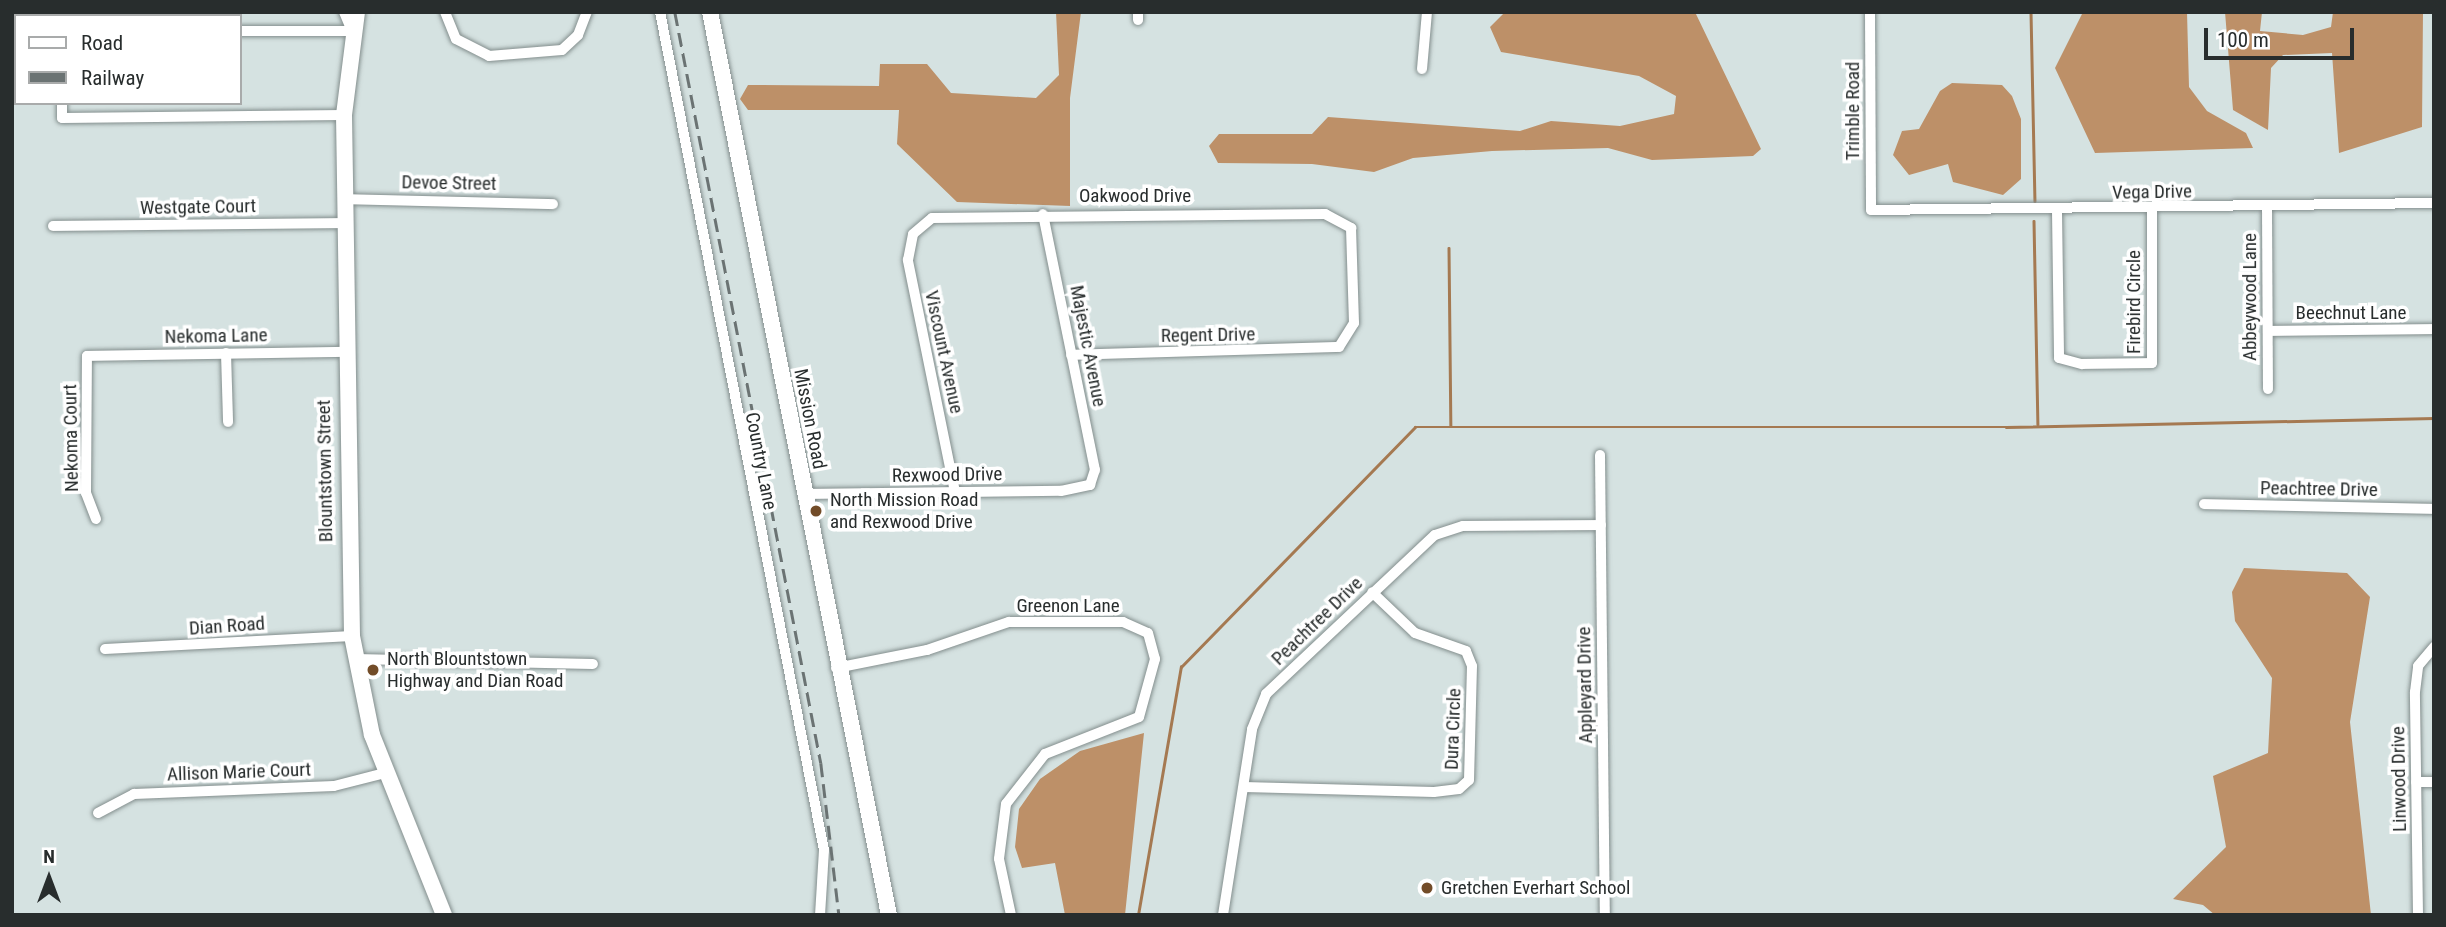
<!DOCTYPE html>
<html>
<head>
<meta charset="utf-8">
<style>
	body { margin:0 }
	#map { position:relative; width:2446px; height:927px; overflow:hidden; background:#d5e2e1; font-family:"Roboto Condensed",sans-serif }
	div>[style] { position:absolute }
	.forest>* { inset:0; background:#bd9068 }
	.stream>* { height:2.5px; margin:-1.25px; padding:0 1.25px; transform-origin:1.25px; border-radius:1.25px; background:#a57951 }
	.roads { filter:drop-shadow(0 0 2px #838e8d) drop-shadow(0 0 2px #838e8d) }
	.street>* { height:10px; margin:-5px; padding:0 5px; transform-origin:5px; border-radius:5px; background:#fff }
	.secondary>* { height:16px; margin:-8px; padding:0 8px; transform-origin:8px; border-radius:8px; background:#fff }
	.rail>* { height:2.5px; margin-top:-1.25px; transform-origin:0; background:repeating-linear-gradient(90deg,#6b7373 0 14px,transparent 0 21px) }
	.dots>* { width:19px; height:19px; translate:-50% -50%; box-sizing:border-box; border:4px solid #fff; border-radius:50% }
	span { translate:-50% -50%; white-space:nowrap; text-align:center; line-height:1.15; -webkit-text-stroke:7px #fff; paint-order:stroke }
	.street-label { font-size:19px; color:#282d2d }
	.poi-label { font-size:19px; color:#282d2d }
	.left { translate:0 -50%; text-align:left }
	.frame { position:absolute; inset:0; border:14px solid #282d2d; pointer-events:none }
	.legend { position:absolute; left:14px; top:14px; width:228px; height:91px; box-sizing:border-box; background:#fff; border:2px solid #a9abab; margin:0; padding:9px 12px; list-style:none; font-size:21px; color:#282d2d }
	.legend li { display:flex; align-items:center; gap:14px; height:35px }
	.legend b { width:35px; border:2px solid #a9abab }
	.north { position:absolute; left:14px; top:843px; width:70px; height:70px; -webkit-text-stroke:5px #fff; paint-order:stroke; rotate:0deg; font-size:19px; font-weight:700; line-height:28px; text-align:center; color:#282d2d }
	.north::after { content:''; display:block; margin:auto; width:24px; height:32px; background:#282d2d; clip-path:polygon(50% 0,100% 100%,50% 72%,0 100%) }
	.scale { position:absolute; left:2204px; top:28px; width:150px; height:32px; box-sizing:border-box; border:4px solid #282d2d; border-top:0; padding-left:9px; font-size:21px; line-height:24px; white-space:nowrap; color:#282d2d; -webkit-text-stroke:5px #fff; paint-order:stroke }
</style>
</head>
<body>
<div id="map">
	<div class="forest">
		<div style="clip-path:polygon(1056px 12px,1081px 12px,1070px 98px,1070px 206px,957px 202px,897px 144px,899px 110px,748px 110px,740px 99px,748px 85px,879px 86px,880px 64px,927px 64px,951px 93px,1036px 98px,1059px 75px)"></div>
		<div style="clip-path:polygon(1505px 12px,1695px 12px,1761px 149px,1753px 156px,1652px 160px,1608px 148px,1492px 151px,1413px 158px,1374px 172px,1312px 164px,1218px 163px,1209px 146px,1219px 134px,1312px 134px,1328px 117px,1520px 131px,1551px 121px,1620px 126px,1674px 114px,1676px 96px,1639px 76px,1501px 52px,1490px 27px)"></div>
		<div style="clip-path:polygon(2083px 12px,2187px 12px,2189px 87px,2207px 111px,2246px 133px,2253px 148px,2095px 153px,2055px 68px)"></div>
		<div style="clip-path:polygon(2225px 12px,2262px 12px,2260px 31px,2303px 35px,2331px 27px,2333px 12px,2423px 12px,2422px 127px,2339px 153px,2332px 53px,2283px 55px,2271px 68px,2268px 130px,2233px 110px)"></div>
		<div style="clip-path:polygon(1952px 83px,2002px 85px,2012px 96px,2021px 119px,2021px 179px,2003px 195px,1953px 182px,1948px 164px,1909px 175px,1893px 155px,1902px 131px,1919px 129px,1940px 91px)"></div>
		<div style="clip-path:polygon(2244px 568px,2347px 573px,2370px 597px,2350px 722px,2371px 915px,2215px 915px,2203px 905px,2173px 899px,2226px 847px,2213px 776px,2268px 753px,2272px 678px,2235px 621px,2232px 592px)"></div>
		<div style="clip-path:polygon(1144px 733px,1125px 915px,1065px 915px,1055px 863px,1022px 868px,1015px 847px,1019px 809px,1040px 779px,1080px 751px)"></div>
	</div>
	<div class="stream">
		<div style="left:2031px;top:12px;width:189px;rotate:88.8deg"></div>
		<div style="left:2034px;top:221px;width:203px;rotate:88.9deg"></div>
		<div style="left:1449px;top:248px;width:178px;rotate:89.4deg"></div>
		<div style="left:1138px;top:915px;width:252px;rotate:-80.2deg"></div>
		<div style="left:1181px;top:667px;width:335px;rotate:-45.7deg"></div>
		<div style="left:1415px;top:427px;width:591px"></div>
		<div style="left:2006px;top:427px;width:428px;rotate:-1.2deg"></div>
	</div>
	<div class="roads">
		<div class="street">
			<div style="left:445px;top:12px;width:29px;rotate:68deg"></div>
			<div style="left:456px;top:39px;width:37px;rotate:27deg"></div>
			<div style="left:489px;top:56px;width:73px;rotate:-4.7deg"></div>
			<div style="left:562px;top:50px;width:22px;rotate:-43deg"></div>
			<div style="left:578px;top:35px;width:25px;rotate:-69deg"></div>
			<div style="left:660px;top:12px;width:854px;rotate:78.93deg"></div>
			<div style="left:824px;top:850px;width:65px;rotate:93.5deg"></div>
			<div style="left:1138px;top:12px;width:8px;rotate:90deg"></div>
			<div style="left:1870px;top:12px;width:198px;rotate:89.7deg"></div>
			<div style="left:1871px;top:210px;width:563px;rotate:-0.71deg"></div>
			<div style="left:240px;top:31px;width:112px"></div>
			<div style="left:352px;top:31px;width:21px;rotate:-113deg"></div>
			<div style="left:1422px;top:69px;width:57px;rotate:-85deg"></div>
			<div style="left:62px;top:103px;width:15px;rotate:90deg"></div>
			<div style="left:62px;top:118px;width:282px;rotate:-0.6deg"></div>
			<div style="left:344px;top:199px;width:209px;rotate:1.4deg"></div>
			<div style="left:2267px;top:206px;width:183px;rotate:89.7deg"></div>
			<div style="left:2057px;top:211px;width:147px;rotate:89.2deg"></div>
			<div style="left:2059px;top:358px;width:24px;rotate:15deg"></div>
			<div style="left:2082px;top:364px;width:70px;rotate:-0.8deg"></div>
			<div style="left:2152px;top:363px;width:154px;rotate:-90deg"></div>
			<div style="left:53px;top:226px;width:291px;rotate:-0.6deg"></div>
			<div style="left:2268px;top:331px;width:166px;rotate:-0.7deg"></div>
			<div style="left:226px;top:353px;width:69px;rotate:88.3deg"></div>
			<div style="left:1600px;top:455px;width:460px;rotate:89.4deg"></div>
			<div style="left:955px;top:492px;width:237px;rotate:-101.5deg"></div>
			<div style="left:908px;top:260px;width:26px;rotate:-79deg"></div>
			<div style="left:913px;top:234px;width:25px;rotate:-40deg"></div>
			<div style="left:932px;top:218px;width:393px;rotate:-0.6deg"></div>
			<div style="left:1325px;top:214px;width:30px;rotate:28deg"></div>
			<div style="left:1351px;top:228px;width:95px;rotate:88.2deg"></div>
			<div style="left:1354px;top:323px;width:28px;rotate:122deg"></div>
			<div style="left:1339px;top:347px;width:268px;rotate:178.3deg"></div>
			<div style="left:803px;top:494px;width:258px;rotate:-0.7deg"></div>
			<div style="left:1061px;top:491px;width:30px;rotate:-12deg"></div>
			<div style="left:1090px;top:485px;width:16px;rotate:-72deg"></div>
			<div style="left:1095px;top:470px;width:261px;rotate:-101.5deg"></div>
			<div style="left:2204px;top:504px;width:230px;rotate:1.2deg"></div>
			<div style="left:96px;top:519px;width:28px;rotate:-111deg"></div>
			<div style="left:86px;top:493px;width:137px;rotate:-89.6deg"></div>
			<div style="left:87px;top:356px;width:258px;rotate:-0.9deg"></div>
			<div style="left:105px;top:649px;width:247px;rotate:-3deg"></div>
			<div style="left:355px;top:659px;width:238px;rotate:1.2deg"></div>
			<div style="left:836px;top:668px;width:93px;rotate:-11.2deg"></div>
			<div style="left:927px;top:650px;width:87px;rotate:-18.9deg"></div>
			<div style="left:1009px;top:622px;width:114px"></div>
			<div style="left:1123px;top:622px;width:27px;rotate:24deg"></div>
			<div style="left:1148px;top:633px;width:27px;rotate:75deg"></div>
			<div style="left:1155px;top:659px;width:60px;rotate:105.4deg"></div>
			<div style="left:1139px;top:717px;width:101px;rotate:158.5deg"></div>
			<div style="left:1045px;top:754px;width:63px;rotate:128deg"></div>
			<div style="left:1006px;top:804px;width:55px;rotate:97.3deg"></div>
			<div style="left:999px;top:859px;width:57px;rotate:77.9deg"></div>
			<div style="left:2416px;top:782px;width:18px"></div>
			<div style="left:1244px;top:787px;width:190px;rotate:1.5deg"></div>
			<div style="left:1434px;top:792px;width:25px;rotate:-7deg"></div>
			<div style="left:1459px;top:789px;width:13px;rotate:-42deg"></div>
			<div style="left:1469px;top:780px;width:114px;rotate:-88.5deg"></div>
			<div style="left:1472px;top:666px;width:16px;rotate:-112deg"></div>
			<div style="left:1466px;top:651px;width:54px;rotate:-160.6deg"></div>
			<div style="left:1415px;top:633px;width:59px;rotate:-136.4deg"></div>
			<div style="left:98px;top:813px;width:41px;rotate:-27.8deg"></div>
			<div style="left:134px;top:794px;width:200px;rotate:-2.3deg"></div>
			<div style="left:334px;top:786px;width:53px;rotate:-14.3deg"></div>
			<div style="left:1223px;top:915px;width:188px;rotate:-81.1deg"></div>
			<div style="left:1252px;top:729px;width:38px;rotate:-68deg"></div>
			<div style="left:1266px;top:694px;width:232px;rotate:-43.3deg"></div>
			<div style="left:1435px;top:535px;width:29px;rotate:-18deg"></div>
			<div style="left:1463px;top:526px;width:138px;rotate:-0.4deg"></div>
			<div style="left:2418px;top:915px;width:223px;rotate:-90.8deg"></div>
			<div style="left:2415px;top:692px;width:26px;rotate:-83deg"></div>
			<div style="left:2418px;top:666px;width:25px;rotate:-50deg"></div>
		</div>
		<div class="secondary">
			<div style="left:357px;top:12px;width:104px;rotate:97.2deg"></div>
			<div style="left:344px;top:115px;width:521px;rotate:89.12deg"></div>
			<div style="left:352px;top:636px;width:101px;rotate:78.6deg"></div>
			<div style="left:372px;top:735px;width:194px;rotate:68.2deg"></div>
			<div style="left:710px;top:12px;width:921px;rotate:78.79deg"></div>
		</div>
	</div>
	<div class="rail">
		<div style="left:675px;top:12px;width:765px;rotate:79deg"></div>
		<div style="left:821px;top:763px;width:153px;rotate:83.2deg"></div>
	</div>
	<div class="dots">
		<div style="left:816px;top:511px;background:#724c28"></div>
		<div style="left:373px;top:670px;background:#724c28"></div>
		<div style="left:1427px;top:888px;background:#724c28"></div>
	</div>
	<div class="street-label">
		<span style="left:1853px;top:111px;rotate:-90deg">Trimble Road</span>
		<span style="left:449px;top:183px;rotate:1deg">Devoe Street</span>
		<span style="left:2152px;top:192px;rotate:-1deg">Vega Drive</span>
		<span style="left:1135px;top:196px">Oakwood Drive</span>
		<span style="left:198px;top:207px;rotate:-1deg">Westgate Court</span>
		<span style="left:2250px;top:297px;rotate:-90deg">Abbeywood Lane</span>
		<span style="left:2134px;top:302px;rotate:-90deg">Firebird Circle</span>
		<span style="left:2351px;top:313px">Beechnut Lane</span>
		<span style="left:1208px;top:335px;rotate:-1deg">Regent Drive</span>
		<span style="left:216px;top:336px;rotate:-1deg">Nekoma Lane</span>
		<span style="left:1088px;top:346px;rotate:79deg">Majestic Avenue</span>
		<span style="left:944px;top:352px;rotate:78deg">Viscount Avenue</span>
		<span style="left:810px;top:419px;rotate:79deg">Mission Road</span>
		<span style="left:71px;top:438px;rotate:-91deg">Nekoma Court</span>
		<span style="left:761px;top:461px;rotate:79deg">Country Lane</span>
		<span style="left:325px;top:471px;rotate:-91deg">Blountstown Street</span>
		<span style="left:947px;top:475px;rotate:-1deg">Rexwood Drive</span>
		<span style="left:2319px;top:489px;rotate:1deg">Peachtree Drive</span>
		<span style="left:1068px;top:606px">Greenon Lane</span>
		<span style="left:1317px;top:621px;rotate:-44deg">Peachtree Drive</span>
		<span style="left:227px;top:626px;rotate:-4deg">Dian Road</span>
		<span style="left:1585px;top:685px;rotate:-91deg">Appleyard Drive</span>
		<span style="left:1453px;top:729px;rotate:-88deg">Dura Circle</span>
		<span style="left:239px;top:772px;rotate:-2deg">Allison Marie Court</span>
		<span style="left:2399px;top:779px;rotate:-91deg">Linwood Drive</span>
	</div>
	<div class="poi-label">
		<span class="left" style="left:830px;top:511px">North Mission Road<br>and Rexwood Drive</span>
		<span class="left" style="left:387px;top:670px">North Blountstown<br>Highway and Dian Road</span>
		<span class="left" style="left:1441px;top:888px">Gretchen Everhart School</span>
	</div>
	<div class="frame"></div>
	<ul class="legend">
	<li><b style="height:9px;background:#fff"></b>Road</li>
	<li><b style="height:9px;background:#6b7373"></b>Railway</li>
	</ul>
	<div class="north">N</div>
	<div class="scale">100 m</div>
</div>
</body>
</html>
